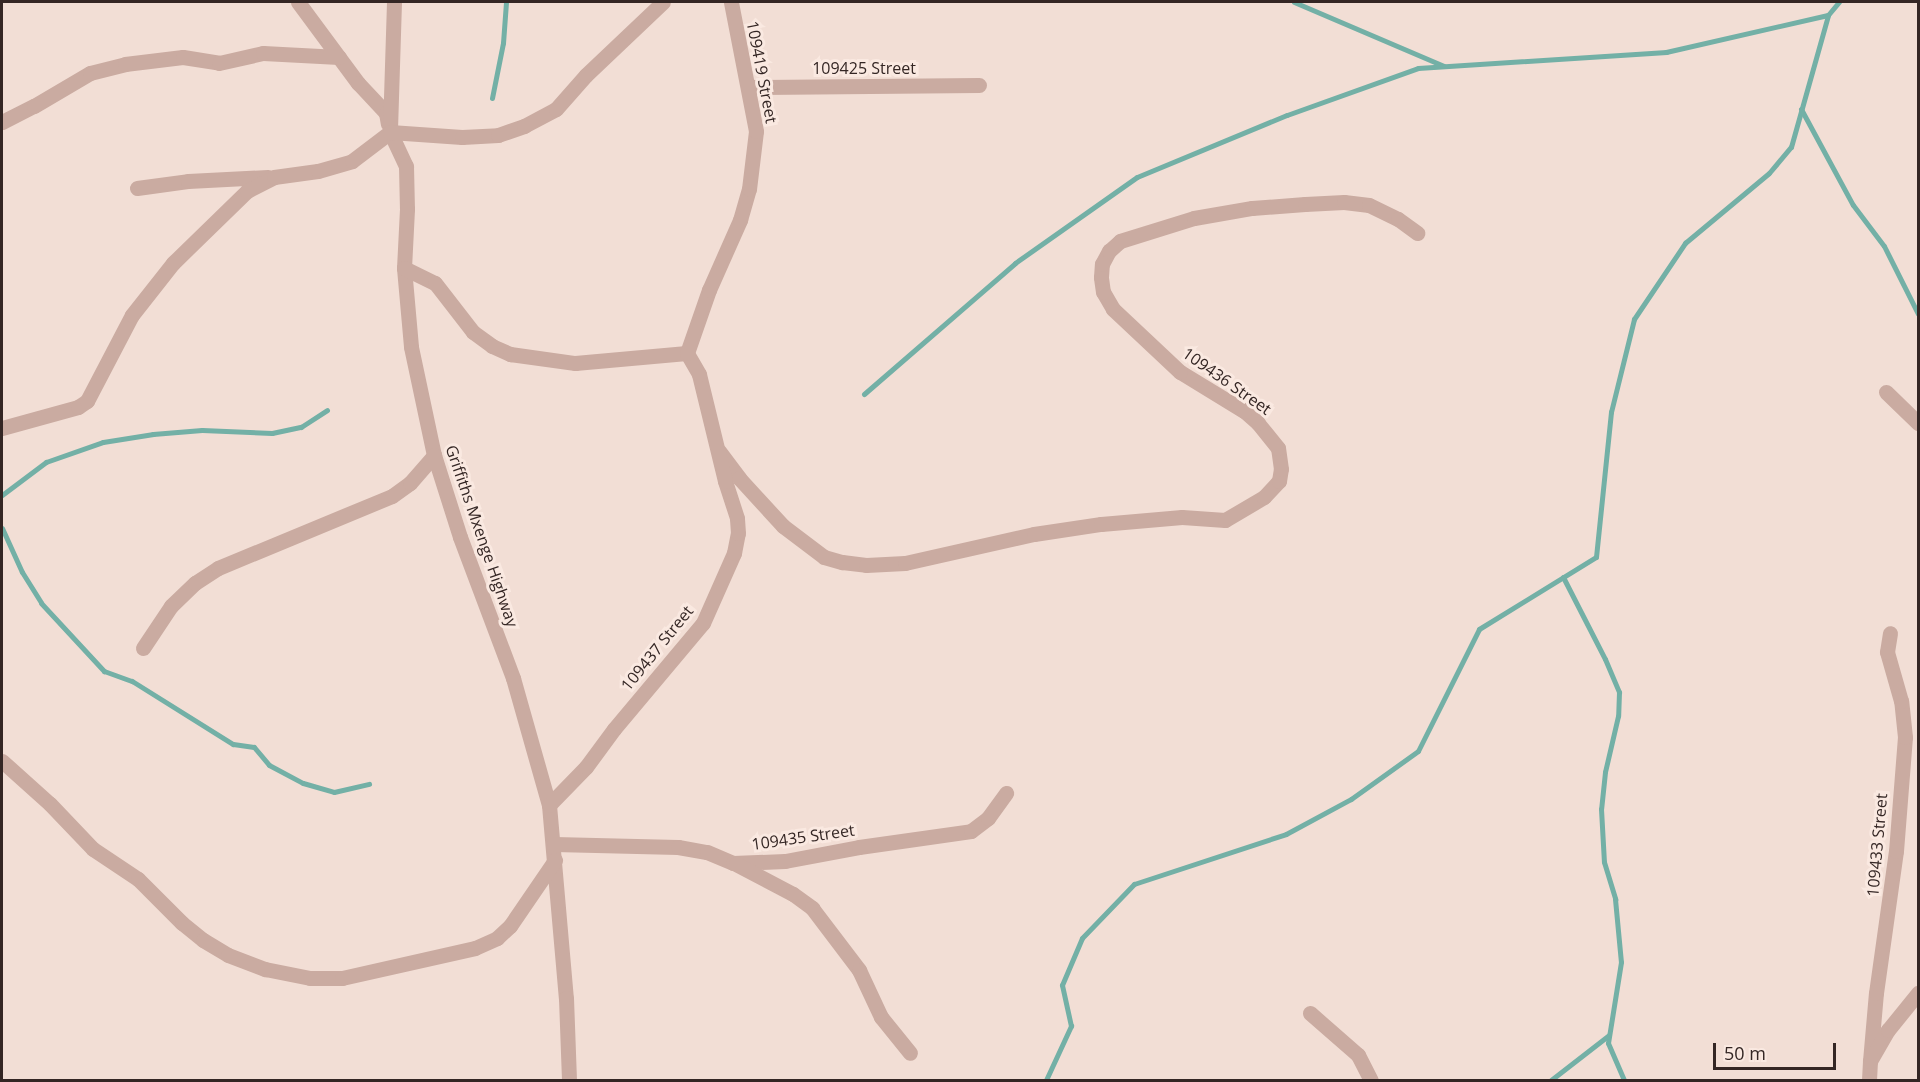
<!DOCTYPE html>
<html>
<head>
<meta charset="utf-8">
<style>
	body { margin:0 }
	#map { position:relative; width:1920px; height:1082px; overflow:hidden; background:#f2ded5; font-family:"Open Sans",sans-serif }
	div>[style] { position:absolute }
	.stream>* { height:5px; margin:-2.5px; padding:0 2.5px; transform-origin:2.5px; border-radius:2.5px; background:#73b0a6 }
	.minor>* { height:15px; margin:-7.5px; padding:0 7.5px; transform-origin:7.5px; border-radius:7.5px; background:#caaba1 }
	span { translate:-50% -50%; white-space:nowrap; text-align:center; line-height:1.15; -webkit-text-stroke:6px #fae9e1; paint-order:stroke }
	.street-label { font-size:16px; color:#342624 }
	.frame { position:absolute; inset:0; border:3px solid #342624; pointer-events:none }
	.scale { position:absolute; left:1713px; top:1043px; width:123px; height:27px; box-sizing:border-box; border:3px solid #342624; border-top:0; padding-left:8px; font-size:18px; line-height:21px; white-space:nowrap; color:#342624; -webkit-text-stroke:4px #fae9e1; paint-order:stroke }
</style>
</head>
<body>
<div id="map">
	<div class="stream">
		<div style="left:1294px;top:2px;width:163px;rotate:23.1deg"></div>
		<div style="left:492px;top:98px;width:56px;rotate:-78.7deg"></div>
		<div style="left:503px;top:43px;width:41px;rotate:-85.8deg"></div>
		<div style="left:1801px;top:109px;width:109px;rotate:61.6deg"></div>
		<div style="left:1853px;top:205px;width:51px;rotate:52.9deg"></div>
		<div style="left:1884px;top:246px;width:76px;rotate:63.4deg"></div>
		<div style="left:864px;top:394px;width:200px;rotate:-40.9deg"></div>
		<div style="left:1015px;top:263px;width:149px;rotate:-35.2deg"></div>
		<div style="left:1137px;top:177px;width:162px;rotate:-22.5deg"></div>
		<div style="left:1287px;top:115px;width:139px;rotate:-19.7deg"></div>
		<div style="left:1418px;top:68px;width:249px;rotate:-3.7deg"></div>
		<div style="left:1666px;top:52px;width:166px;rotate:-12.9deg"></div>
		<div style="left:2px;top:495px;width:55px;rotate:-36.9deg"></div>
		<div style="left:46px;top:462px;width:60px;rotate:-19.3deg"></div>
		<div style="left:103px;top:442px;width:51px;rotate:-9.1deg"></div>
		<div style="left:153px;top:434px;width:49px;rotate:-4.7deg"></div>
		<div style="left:202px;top:430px;width:70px;rotate:2.5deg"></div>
		<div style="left:272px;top:433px;width:30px;rotate:-12deg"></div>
		<div style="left:301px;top:427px;width:31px;rotate:-33deg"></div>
		<div style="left:2px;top:528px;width:48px;rotate:65.6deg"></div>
		<div style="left:22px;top:572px;width:36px;rotate:58deg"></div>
		<div style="left:41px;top:603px;width:93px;rotate:47.2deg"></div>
		<div style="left:104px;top:671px;width:30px;rotate:20deg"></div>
		<div style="left:132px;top:681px;width:119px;rotate:32deg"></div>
		<div style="left:233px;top:744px;width:21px;rotate:8deg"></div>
		<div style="left:254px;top:747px;width:23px;rotate:50deg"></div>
		<div style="left:269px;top:765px;width:38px;rotate:28deg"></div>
		<div style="left:303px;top:783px;width:32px;rotate:16deg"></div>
		<div style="left:334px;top:792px;width:36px;rotate:-13deg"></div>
		<div style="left:1563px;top:577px;width:92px;rotate:62.9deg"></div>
		<div style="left:1605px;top:659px;width:36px;rotate:67deg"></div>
		<div style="left:1619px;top:692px;width:24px;rotate:92deg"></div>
		<div style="left:1618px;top:716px;width:57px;rotate:103.1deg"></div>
		<div style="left:1605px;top:772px;width:37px;rotate:96deg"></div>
		<div style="left:1601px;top:809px;width:53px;rotate:86.8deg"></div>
		<div style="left:1604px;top:862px;width:39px;rotate:73deg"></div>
		<div style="left:1615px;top:899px;width:63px;rotate:84.6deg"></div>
		<div style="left:1621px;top:962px;width:82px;rotate:99.1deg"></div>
		<div style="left:1608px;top:1043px;width:40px;rotate:66.6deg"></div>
		<div style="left:1046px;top:1080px;width:60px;rotate:-65.2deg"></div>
		<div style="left:1071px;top:1026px;width:42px;rotate:-102.4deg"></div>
		<div style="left:1062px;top:985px;width:51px;rotate:-66.9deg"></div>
		<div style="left:1082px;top:938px;width:75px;rotate:-46.1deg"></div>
		<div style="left:1134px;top:884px;width:160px;rotate:-18.2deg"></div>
		<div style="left:1286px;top:834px;width:74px;rotate:-28.3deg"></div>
		<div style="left:1351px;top:799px;width:82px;rotate:-35.6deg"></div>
		<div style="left:1418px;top:751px;width:136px;rotate:-63.4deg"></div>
		<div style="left:1479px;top:629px;width:137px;rotate:-31.6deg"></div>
		<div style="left:1596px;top:557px;width:146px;rotate:-84.1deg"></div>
		<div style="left:1611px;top:412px;width:96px;rotate:-76.1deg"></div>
		<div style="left:1634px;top:319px;width:92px;rotate:-56.1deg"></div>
		<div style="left:1685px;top:243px;width:109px;rotate:-39.8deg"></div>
		<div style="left:1769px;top:173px;width:34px;rotate:-50deg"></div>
		<div style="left:1791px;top:147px;width:137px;rotate:-74.3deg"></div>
		<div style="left:1828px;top:15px;width:17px;rotate:-50deg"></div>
		<div style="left:1551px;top:1080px;width:73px;rotate:-37.8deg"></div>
	</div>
	<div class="minor">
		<div style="left:298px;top:2px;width:101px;rotate:53.5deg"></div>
		<div style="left:358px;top:83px;width:41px;rotate:47deg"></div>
		<div style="left:386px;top:113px;width:11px;rotate:80deg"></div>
		<div style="left:394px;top:2px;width:130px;rotate:91.8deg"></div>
		<div style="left:390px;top:132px;width:38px;rotate:65deg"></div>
		<div style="left:406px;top:166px;width:43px;rotate:88.7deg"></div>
		<div style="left:407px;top:209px;width:59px;rotate:92.9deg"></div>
		<div style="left:404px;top:268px;width:79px;rotate:84.9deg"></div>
		<div style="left:411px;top:347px;width:110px;rotate:78deg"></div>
		<div style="left:434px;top:455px;width:86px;rotate:72.4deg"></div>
		<div style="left:460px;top:537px;width:151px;rotate:69.4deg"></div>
		<div style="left:513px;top:678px;width:132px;rotate:74.2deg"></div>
		<div style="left:549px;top:805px;width:194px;rotate:85deg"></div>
		<div style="left:566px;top:998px;width:82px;rotate:87.9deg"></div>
		<div style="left:749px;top:87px;width:230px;rotate:-0.5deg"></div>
		<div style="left:2px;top:122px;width:36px;rotate:-27deg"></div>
		<div style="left:34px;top:106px;width:65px;rotate:-30.5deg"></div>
		<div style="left:90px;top:73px;width:36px;rotate:-14deg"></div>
		<div style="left:125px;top:64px;width:58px;rotate:-6.9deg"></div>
		<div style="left:183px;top:57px;width:36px;rotate:9deg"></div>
		<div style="left:219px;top:63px;width:45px;rotate:-12.8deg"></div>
		<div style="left:263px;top:53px;width:76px;rotate:3deg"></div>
		<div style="left:137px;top:188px;width:51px;rotate:-7.8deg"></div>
		<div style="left:188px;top:181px;width:80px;rotate:-2.9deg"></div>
		<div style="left:404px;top:268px;width:34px;rotate:26deg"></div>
		<div style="left:435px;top:283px;width:62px;rotate:52.2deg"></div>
		<div style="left:473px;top:332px;width:24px;rotate:36deg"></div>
		<div style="left:492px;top:346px;width:20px;rotate:24deg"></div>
		<div style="left:510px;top:354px;width:66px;rotate:7.9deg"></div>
		<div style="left:575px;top:363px;width:112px;rotate:-5.1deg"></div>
		<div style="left:1886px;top:392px;width:45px;rotate:44.1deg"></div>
		<div style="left:2px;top:428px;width:79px;rotate:-15.4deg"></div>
		<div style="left:78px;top:407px;width:11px;rotate:-34deg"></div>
		<div style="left:87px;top:401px;width:97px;rotate:-62.4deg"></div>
		<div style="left:132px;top:315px;width:66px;rotate:-51.7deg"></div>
		<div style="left:173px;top:263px;width:103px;rotate:-44.2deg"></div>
		<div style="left:247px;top:191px;width:30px;rotate:-27deg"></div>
		<div style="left:274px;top:177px;width:44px;rotate:-7.8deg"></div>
		<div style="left:318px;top:171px;width:35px;rotate:-16deg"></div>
		<div style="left:352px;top:161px;width:48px;rotate:-37.3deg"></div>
		<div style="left:390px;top:132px;width:72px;rotate:4deg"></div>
		<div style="left:462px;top:137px;width:36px;rotate:-3deg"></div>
		<div style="left:498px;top:135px;width:28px;rotate:-19deg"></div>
		<div style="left:524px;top:126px;width:36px;rotate:-28deg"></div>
		<div style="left:556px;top:109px;width:45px;rotate:-48.6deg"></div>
		<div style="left:586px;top:75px;width:106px;rotate:-43.5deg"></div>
		<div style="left:719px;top:451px;width:34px;rotate:53deg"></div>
		<div style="left:739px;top:478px;width:65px;rotate:47.5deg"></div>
		<div style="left:783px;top:526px;width:51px;rotate:37.1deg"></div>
		<div style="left:824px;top:557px;width:19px;rotate:16deg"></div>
		<div style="left:842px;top:562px;width:24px;rotate:7deg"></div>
		<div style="left:866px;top:565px;width:39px;rotate:-3deg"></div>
		<div style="left:905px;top:563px;width:132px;rotate:-12.7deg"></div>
		<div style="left:1034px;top:534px;width:68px;rotate:-8.5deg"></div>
		<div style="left:1101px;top:524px;width:81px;rotate:-4.9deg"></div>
		<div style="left:1182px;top:517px;width:43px;rotate:4deg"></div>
		<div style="left:1225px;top:520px;width:45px;rotate:-30.5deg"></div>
		<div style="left:1264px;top:497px;width:22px;rotate:-47deg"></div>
		<div style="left:1279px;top:481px;width:12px;rotate:-81deg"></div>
		<div style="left:1281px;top:469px;width:21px;rotate:-98deg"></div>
		<div style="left:1278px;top:448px;width:32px;rotate:-129deg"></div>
		<div style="left:1258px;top:423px;width:18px;rotate:-139deg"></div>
		<div style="left:1244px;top:411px;width:75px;rotate:-148.6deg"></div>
		<div style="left:1180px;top:372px;width:92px;rotate:-136.8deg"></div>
		<div style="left:1113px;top:309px;width:20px;rotate:-120deg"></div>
		<div style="left:1103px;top:292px;width:15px;rotate:-98deg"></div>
		<div style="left:1101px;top:277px;width:13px;rotate:-86deg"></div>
		<div style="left:1102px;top:264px;width:15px;rotate:-62deg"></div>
		<div style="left:1109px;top:251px;width:15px;rotate:-42deg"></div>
		<div style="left:1120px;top:241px;width:77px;rotate:-17.3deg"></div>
		<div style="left:1194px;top:218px;width:59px;rotate:-9.8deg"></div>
		<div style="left:1252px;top:208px;width:53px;rotate:-4.3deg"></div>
		<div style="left:1305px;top:204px;width:39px;rotate:-3deg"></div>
		<div style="left:1344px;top:202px;width:25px;rotate:7deg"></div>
		<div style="left:1369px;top:205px;width:32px;rotate:26deg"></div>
		<div style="left:1398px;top:219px;width:24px;rotate:36deg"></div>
		<div style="left:143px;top:648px;width:50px;rotate:-56.3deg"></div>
		<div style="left:171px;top:606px;width:33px;rotate:-44deg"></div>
		<div style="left:195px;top:583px;width:27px;rotate:-33deg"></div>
		<div style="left:218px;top:568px;width:188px;rotate:-22.5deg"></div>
		<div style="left:392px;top:496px;width:22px;rotate:-36deg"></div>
		<div style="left:410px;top:483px;width:37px;rotate:-49deg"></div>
		<div style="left:2px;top:761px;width:64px;rotate:41.9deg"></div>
		<div style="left:50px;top:804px;width:62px;rotate:46.3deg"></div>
		<div style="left:93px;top:849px;width:54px;rotate:33.7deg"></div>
		<div style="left:138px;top:879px;width:62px;rotate:45deg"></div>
		<div style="left:182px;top:923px;width:27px;rotate:39deg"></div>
		<div style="left:203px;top:940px;width:29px;rotate:31deg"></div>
		<div style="left:228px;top:955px;width:40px;rotate:21deg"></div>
		<div style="left:265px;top:969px;width:46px;rotate:11.3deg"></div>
		<div style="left:310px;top:978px;width:32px"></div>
		<div style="left:342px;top:978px;width:136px;rotate:-12.7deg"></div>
		<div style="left:475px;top:948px;width:24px;rotate:-24deg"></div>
		<div style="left:497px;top:938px;width:18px;rotate:-43deg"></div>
		<div style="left:510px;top:926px;width:80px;rotate:-55.7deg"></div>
		<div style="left:549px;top:805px;width:53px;rotate:-45.8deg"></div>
		<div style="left:586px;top:767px;width:47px;rotate:-53.6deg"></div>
		<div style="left:614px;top:729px;width:138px;rotate:-50deg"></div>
		<div style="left:703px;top:623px;width:77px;rotate:-66.1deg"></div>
		<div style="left:734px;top:553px;width:20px;rotate:-79deg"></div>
		<div style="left:738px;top:533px;width:15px;rotate:-94deg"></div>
		<div style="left:737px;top:518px;width:39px;rotate:-108deg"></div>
		<div style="left:725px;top:481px;width:110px;rotate:-103.7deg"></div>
		<div style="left:699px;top:374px;width:24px;rotate:-120deg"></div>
		<div style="left:687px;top:353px;width:67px;rotate:-70.8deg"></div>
		<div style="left:709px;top:290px;width:77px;rotate:-66.1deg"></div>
		<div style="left:740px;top:220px;width:32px;rotate:-74deg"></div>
		<div style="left:749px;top:189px;width:58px;rotate:-83.1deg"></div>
		<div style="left:756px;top:131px;width:131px;rotate:-101deg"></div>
		<div style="left:554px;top:844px;width:124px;rotate:1.4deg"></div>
		<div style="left:678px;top:847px;width:29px;rotate:10deg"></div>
		<div style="left:707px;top:852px;width:28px;rotate:23deg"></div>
		<div style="left:733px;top:863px;width:52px;rotate:-2.2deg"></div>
		<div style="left:785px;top:861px;width:75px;rotate:-10.7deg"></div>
		<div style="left:859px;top:847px;width:113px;rotate:-8.1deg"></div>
		<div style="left:971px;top:831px;width:21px;rotate:-37deg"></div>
		<div style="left:988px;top:818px;width:31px;rotate:-54deg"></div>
		<div style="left:736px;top:864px;width:64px;rotate:27.8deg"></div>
		<div style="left:793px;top:894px;width:24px;rotate:36deg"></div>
		<div style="left:812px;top:908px;width:78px;rotate:52.8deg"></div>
		<div style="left:859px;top:970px;width:52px;rotate:64.9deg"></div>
		<div style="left:881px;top:1017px;width:46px;rotate:51.1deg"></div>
		<div style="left:1310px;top:1013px;width:64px;rotate:41.2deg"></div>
		<div style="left:1358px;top:1055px;width:28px;rotate:63deg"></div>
		<div style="left:1870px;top:1061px;width:68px;rotate:-85deg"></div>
		<div style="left:1876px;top:993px;width:143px;rotate:-82deg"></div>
		<div style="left:1896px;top:851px;width:114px;rotate:-85.5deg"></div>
		<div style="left:1905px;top:737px;width:36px;rotate:-96deg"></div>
		<div style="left:1901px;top:701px;width:51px;rotate:-105.9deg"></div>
		<div style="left:1887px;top:652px;width:19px;rotate:-81deg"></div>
		<div style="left:1869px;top:1080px;width:19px;rotate:-87deg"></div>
		<div style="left:1870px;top:1061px;width:36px;rotate:-60deg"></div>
		<div style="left:1888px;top:1030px;width:48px;rotate:-51deg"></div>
	</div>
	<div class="street-label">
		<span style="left:864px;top:68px">109425 Street</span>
		<span style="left:762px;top:72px;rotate:79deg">109419 Street</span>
		<span style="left:1227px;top:381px;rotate:35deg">109436 Street</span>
		<span style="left:482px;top:536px;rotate:71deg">Griffiths Mxenge Highway</span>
		<span style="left:657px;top:648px;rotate:-51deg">109437 Street</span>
		<span style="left:803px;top:837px;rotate:-8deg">109435 Street</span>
		<span style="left:1877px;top:845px;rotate:-85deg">109433 Street</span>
	</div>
	<div class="frame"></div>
	<div class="scale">50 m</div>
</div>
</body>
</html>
